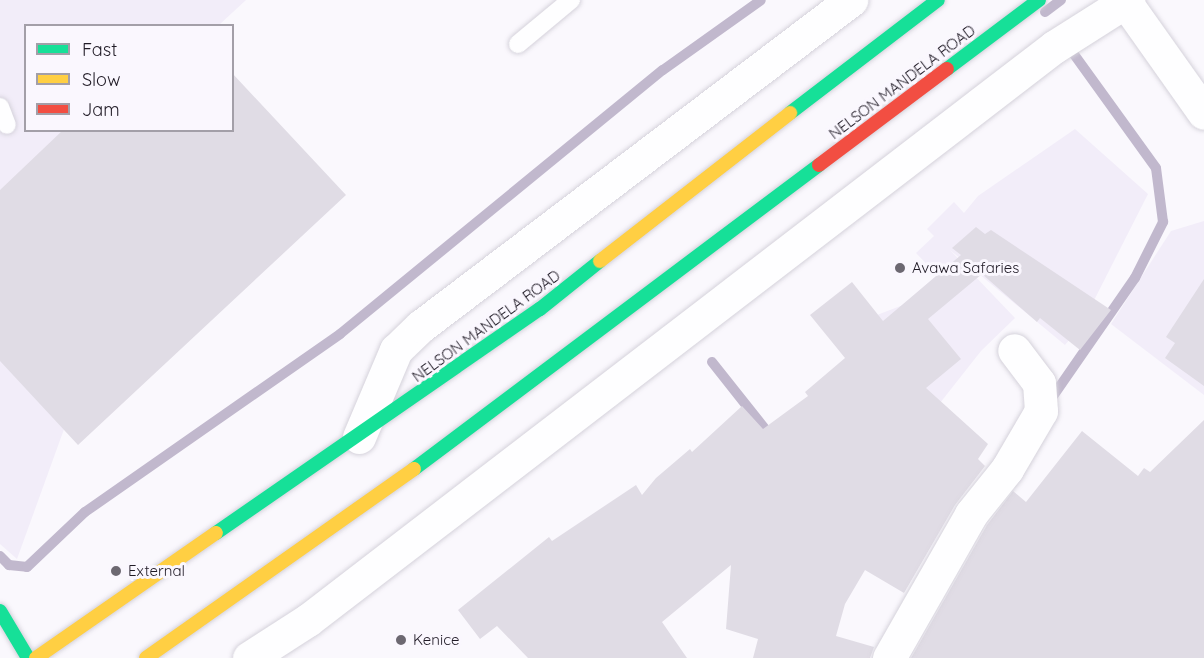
<!DOCTYPE html>
<html>
<head>
<meta charset="utf-8">
<style>
	body { margin:0 }
	#map { position:relative; width:1204px; height:658px; overflow:hidden; background:#faf8fd; font-family:Quicksand,sans-serif }
	div>[style] { position:absolute }
	.built>* { inset:0; background:#f2edf9 }
	.stream>* { height:10px; margin:-5px; padding:0 5px; transform-origin:5px; border-radius:5px; background:#c1b8cd }
	.building>* { inset:0; background:#e0dce5 }
	.roads { filter:drop-shadow(0 0 2px #d5d2db) drop-shadow(0 0 2px #d5d2db) }
	.lane>* { height:18px; margin:-9px; padding:0 9px; transform-origin:9px; border-radius:9px; background:#fefeff }
	.street>* { height:33px; margin:-16.5px; padding:0 16.5px; transform-origin:16.5px; border-radius:16.5px; background:#fefeff }
	.fast>* { height:14px; margin:-7px; padding:0 7px; transform-origin:7px; border-radius:7px; background:#16e098 }
	.slow>* { height:14px; margin:-7px; padding:0 7px; transform-origin:7px; border-radius:7px; background:#ffcf43 }
	.jam>* { height:14px; margin:-7px; padding:0 7px; transform-origin:7px; border-radius:7px; background:#f24e42 }
	.dots>* { width:16px; height:16px; translate:-50% -50%; box-sizing:border-box; border:3px solid #faf7fe; border-radius:50% }
	span { translate:-50% -50%; white-space:nowrap; text-align:center; line-height:1.15; -webkit-text-stroke:6px #faf7fe; paint-order:stroke }
	.street-label { font-size:15px; color:#201b26 }
	.poi-label { font-size:15px; color:#201b26 }
	.left { translate:0 -50%; text-align:left }
	.legend { position:absolute; left:24px; top:24px; width:210px; height:108px; box-sizing:border-box; background:#faf7fe; border:2px solid #a39fa8; margin:0; padding:8px 10px; list-style:none; font-size:18px; color:#201b26 }
	.legend li { display:flex; align-items:center; gap:12px; height:30px }
	.legend b { width:30px; border:2px solid #a39fa8 }
</style>
</head>
<body>
<div id="map">
	<div class="built">
		<div style="clip-path:polygon(0 0,246px 0,219px 25px,26px 26px,26px 130px,172px 131px,17px 559px,0 544px)"></div>
		<div style="clip-path:polygon(1075px 129px,1148px 194px,1081px 326px,1065px 345px,950px 250px,1015px 318px,981px 351px,940px 403px,922px 414px,864px 320px,903px 305px,937px 275px,916px 253px,934px 236px,927px 229px,954px 202px,964px 213px,978px 196px)"></div>
		<div style="clip-path:polygon(1204px 221px,1204px 395px,1111px 324px,1171px 231px)"></div>
	</div>
	<div class="stream">
		<div style="left:1045px;top:12px;width:20px;rotate:-37deg"></div>
		<div style="left:712px;top:362px;width:98px;rotate:51.6deg"></div>
		<div style="left:1049px;top:402px;width:151px;rotate:-55.3deg"></div>
		<div style="left:1135px;top:278px;width:63px;rotate:-63.4deg"></div>
		<div style="left:1163px;top:222px;width:54px;rotate:-97.4deg"></div>
		<div style="left:1156px;top:168px;width:154px;rotate:-125.8deg"></div>
		<div style="left:0;top:556px;width:13px;rotate:45deg"></div>
		<div style="left:9px;top:565px;width:18px;rotate:6deg"></div>
		<div style="left:27px;top:567px;width:80px;rotate:-43.5deg"></div>
		<div style="left:85px;top:512px;width:311px;rotate:-34.9deg"></div>
		<div style="left:340px;top:334px;width:417px;rotate:-39.3deg"></div>
		<div style="left:663px;top:70px;width:120px;rotate:-35.5deg"></div>
	</div>
	<div class="building">
		<div style="clip-path:polygon(232px 73px,346px 195px,78px 445px,0 361px,0 190px,63px 130px,232px 130px)"></div>
		<div style="clip-path:polygon(976px 227px,985px 234px,991px 230px,1111px 310px,1080px 350px,1040px 318px,1037px 322px,982px 274px,928px 319px,961px 359px,926px 388px,988px 444px,978px 459px,985px 466px,955px 505px,904px 593px,865px 570px,845px 604px,836px 636px,874px 647px,870px 658px,753px 658px,758px 639px,726px 629px,731px 565px,662px 622px,687px 658px,528px 658px,497px 626px,480px 639px,458px 610px,549px 537px,552px 541px,636px 485px,642px 495px,656px 478px,690px 449px,692px 452px,742px 406px,763px 429px,808px 396px,805px 392px,845px 358px,810px 315px,852px 282px,883px 321px,961px 255px,952px 248px)"></div>
		<div style="clip-path:polygon(1204px 279px,1204px 386px,1165px 358px,1175px 343px,1166px 337px)"></div>
		<div style="clip-path:polygon(1204px 420px,1204px 658px,911px 658px,987px 525px,1013px 491px,1026px 502px,1082px 431px,1138px 476px,1144px 468px,1150px 472px)"></div>
	</div>
	<div class="roads">
		<div class="lane">
			<div style="left:518px;top:44px;width:69px;rotate:-39.7deg"></div>
			<div style="left:0;top:107px;width:19px;rotate:69deg"></div>
		</div>
		<div class="street">
			<div style="left:1124px;top:0;width:138px;rotate:54.7deg"></div>
			<div style="left:359px;top:437px;width:95px;rotate:-67deg"></div>
			<div style="left:396px;top:350px;width:35px;rotate:-44deg"></div>
			<div style="left:421px;top:326px;width:540px;rotate:-37.17deg"></div>
			<div style="left:249px;top:658px;width:70px;rotate:-32.8deg"></div>
			<div style="left:308px;top:620px;width:941px;rotate:-37.53deg"></div>
			<div style="left:1054px;top:47px;width:88px;rotate:-32.4deg"></div>
			<div style="left:889px;top:658px;width:166px;rotate:-60.3deg"></div>
			<div style="left:971px;top:514px;width:58px;rotate:-51.3deg"></div>
			<div style="left:1007px;top:469px;width:67px;rotate:-59.6deg"></div>
			<div style="left:1041px;top:411px;width:28px;rotate:-94deg"></div>
			<div style="left:1039px;top:383px;width:41px;rotate:-127.1deg"></div>
		</div>
		<div class="fast">
			<div style="left:947px;top:69px;width:115px;rotate:-36.9deg"></div>
			<div style="left:790px;top:113px;width:186px;rotate:-37.4deg"></div>
			<div style="left:414px;top:469px;width:506px;rotate:-36.89deg"></div>
			<div style="left:216px;top:533px;width:394px;rotate:-34.7deg"></div>
			<div style="left:540px;top:309px;width:77px;rotate:-38.7deg"></div>
			<div style="left:0;top:611px;width:55px;rotate:59.2deg"></div>
		</div>
		<div class="slow">
			<div style="left:600px;top:261px;width:241px;rotate:-37.9deg"></div>
			<div style="left:36px;top:658px;width:219px;rotate:-34.8deg"></div>
			<div style="left:146px;top:658px;width:328px;rotate:-35.2deg"></div>
		</div>
		<div class="jam">
			<div style="left:819px;top:165px;width:160px;rotate:-36.9deg"></div>
		</div>
	</div>
	<div class="dots">
		<div style="left:900px;top:268px;background:#6c6871"></div>
		<div style="left:116px;top:571px;background:#6c6871"></div>
		<div style="left:401px;top:640px;background:#6c6871"></div>
	</div>
	<div class="street-label">
		<span style="left:902px;top:82px;rotate:-37deg">NELSON MANDELA ROAD</span>
		<span style="left:486px;top:326px;rotate:-36deg">NELSON MANDELA ROAD</span>
	</div>
	<div class="poi-label">
		<span class="left" style="left:912px;top:268px">Avawa Safaries</span>
		<span class="left" style="left:128px;top:571px">External</span>
		<span class="left" style="left:413px;top:640px">Kenice</span>
	</div>
	<ul class="legend">
	<li><b style="height:8px;background:#16e098"></b>Fast</li>
	<li><b style="height:8px;background:#ffcf43"></b>Slow</li>
	<li><b style="height:8px;background:#f24e42"></b>Jam</li>
	</ul>
</div>
</body>
</html>
